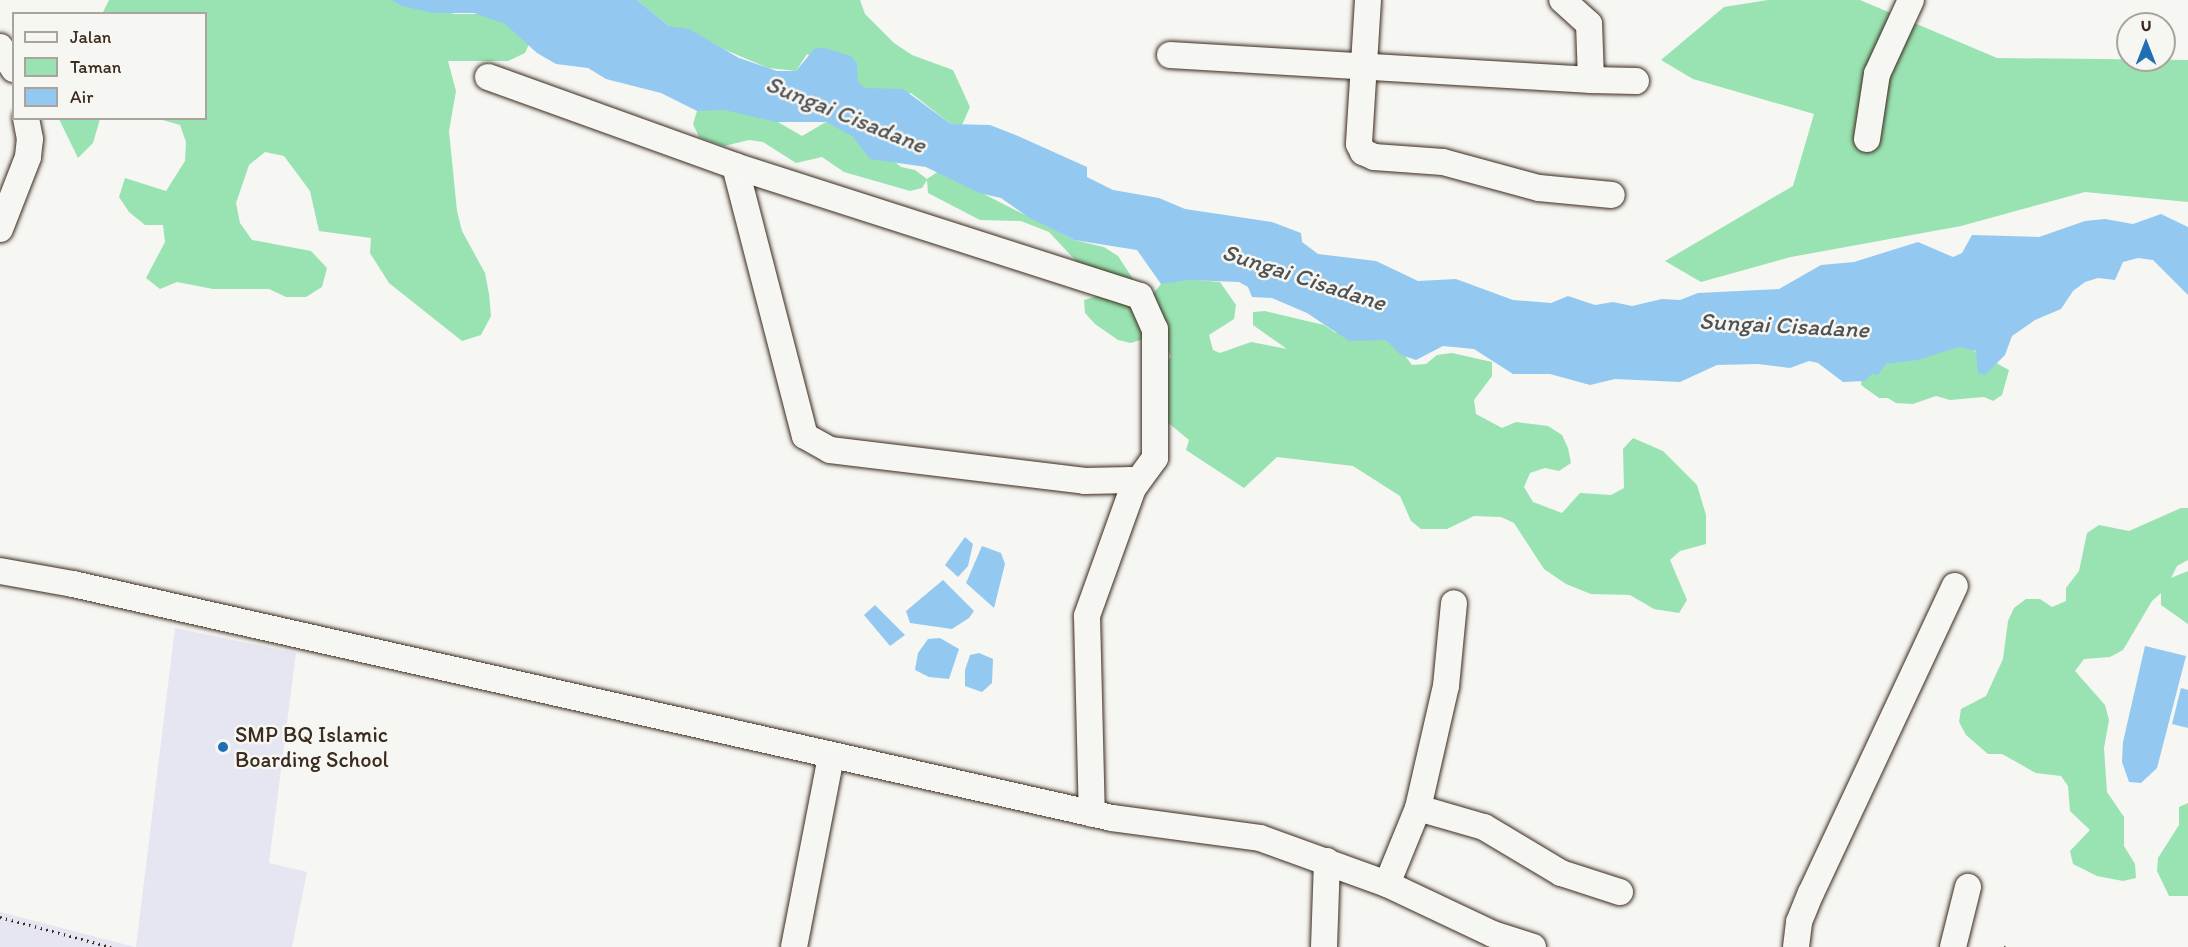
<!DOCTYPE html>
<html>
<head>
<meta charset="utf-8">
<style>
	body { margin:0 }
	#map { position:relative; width:2188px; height:947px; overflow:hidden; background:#f6f6f2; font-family:Itim,sans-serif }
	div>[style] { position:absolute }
	.built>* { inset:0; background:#e5e6f1 }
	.green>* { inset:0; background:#99e3b2 }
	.water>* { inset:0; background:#93c9f1 }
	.path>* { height:3px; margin-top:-1.5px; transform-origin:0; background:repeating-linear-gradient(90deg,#3b2a1e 0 1.5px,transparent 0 6px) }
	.roads { filter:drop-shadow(0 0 2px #3b2a1e) drop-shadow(0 0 2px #3b2a1e) }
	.minor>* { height:26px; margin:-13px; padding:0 13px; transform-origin:13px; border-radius:13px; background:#f6f6f2 }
	.dots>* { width:16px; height:16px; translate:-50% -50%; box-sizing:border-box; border:3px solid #f6f6f2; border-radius:50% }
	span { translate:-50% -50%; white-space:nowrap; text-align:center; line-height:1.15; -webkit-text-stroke:5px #f6f6f2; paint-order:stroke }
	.poi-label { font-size:22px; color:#3b2a1e }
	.left { translate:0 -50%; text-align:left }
	.water-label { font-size:24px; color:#515253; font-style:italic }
	.legend { position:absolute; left:12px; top:12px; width:195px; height:108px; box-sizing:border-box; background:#f6f6f2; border:2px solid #aba49d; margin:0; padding:8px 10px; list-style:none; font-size:18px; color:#3b2a1e }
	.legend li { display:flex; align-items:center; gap:12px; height:30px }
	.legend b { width:30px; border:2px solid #aba49d }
	.north { position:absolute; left:2116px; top:12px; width:60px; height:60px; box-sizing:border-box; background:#f6f6f2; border:2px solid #aba49d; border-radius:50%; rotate:0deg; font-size:16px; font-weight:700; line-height:24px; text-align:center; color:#3b2a1e }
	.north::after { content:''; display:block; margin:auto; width:21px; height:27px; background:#1f6fb2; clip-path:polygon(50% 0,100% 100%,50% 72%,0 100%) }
</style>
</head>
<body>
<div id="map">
	<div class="built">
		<div style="clip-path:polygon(175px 628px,296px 653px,269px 863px,307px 872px,292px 947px,136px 947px)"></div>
		<div style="clip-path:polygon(0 912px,135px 947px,0 947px)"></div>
	</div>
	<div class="green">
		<div style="clip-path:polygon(109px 0,396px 0,455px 14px,495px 14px,529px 44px,525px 53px,508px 61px,448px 61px,456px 91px,449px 131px,457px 211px,462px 231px,485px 273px,489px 294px,491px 316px,481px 335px,462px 341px,389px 283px,370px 253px,371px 238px,319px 231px,310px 191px,284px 156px,265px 152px,249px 165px,236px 203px,240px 223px,252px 240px,311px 251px,327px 268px,322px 287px,306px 297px,286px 297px,269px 289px,213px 289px,177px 282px,160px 289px,146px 278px,165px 242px,163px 225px,145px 225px,129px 212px,119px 197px,125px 178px,166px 191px,185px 161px,186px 142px,180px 125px,159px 119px,206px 118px,206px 14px,102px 14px)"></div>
		<div style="clip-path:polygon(637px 0,860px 0,865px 14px,894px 43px,912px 55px,953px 70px,970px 107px,962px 125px,951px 124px,911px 93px,863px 94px,807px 54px,796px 71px,768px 68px,669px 26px)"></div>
		<div style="clip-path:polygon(1768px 0,1860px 0,1997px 58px,2188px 60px,2188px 202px,2085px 192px,1961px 226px,1791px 257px,1701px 282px,1665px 261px,1793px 186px,1814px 114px,1693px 79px,1661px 60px,1724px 7px)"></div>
		<div style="clip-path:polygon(708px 103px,764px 114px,802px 136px,826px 122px,879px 148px,901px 167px,915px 170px,927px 179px,939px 171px,1074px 240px,1104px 247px,1118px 256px,1139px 288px,1153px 294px,1161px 284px,1174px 278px,1220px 282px,1236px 305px,1234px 319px,1209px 335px,1213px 350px,1220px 353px,1251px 342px,1287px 349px,1253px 325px,1253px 312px,1265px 311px,1324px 325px,1336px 333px,1394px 341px,1412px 365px,1426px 364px,1437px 355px,1452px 353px,1492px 362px,1492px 376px,1474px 400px,1476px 414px,1502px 428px,1516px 422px,1548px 426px,1562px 435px,1568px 448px,1571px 463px,1559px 471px,1545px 468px,1530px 473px,1524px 487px,1533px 502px,1562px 513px,1580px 493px,1611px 495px,1624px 488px,1623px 449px,1633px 438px,1663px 451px,1697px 485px,1706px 515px,1706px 544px,1680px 551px,1670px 560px,1687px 600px,1679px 613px,1654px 609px,1630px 595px,1591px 594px,1566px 584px,1544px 569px,1514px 523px,1501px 517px,1474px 516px,1447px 529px,1421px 529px,1411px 521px,1400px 496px,1353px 466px,1277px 457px,1244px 488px,1186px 450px,1189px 440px,1160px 416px,1152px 380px,1171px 357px,1166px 345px,1155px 335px,1131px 343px,1118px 340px,1095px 324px,1085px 313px,1084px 300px,1098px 296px,1108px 287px,1077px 262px,1049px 232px,1021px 221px,980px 220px,928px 193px,927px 180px,922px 188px,910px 191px,844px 172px,822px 157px,796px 163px,763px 142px,749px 140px,724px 146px,712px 142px,699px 137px,693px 124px,697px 111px)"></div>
		<div style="clip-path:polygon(59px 119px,100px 119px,93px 143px,78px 158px)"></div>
		<div style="clip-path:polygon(1960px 343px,2009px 370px,2002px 395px,1993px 401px,1984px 397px,1950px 400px,1936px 396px,1913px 404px,1896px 403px,1888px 398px,1879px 398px,1861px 385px,1862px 376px,1898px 358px,1953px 349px)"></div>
		<div style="clip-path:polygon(2181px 508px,2188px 508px,2188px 560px,2177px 566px,2171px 578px,2188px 571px,2188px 624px,2161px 605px,2161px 593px,2152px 601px,2123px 650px,2110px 657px,2084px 659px,2075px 671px,2105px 705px,2109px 720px,2104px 748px,2107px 792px,2124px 817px,2124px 846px,2135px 864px,2136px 878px,2123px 881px,2097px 876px,2073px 864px,2070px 851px,2090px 830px,2070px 811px,2068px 786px,2061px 776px,2036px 773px,2002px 754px,1988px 754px,1966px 735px,1959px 722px,1961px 709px,1986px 696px,2003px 659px,2008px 621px,2014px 608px,2026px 599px,2040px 599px,2052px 607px,2066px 601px,2066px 588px,2079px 571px,2087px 533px,2099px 525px,2129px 531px)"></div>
		<div style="clip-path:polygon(2188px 803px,2188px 896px,2169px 896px,2157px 871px,2158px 858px,2179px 825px,2179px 807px)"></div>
	</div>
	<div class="water">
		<div style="clip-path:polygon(392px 0,637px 0,669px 26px,689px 29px,739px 58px,777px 71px,796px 71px,815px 48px,824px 48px,851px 56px,857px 63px,858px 82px,865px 88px,903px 89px,951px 124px,990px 125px,1018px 136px,1087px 167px,1087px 177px,1113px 190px,1159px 198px,1185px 209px,1272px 222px,1301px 233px,1302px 242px,1318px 254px,1376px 261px,1418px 281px,1456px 279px,1513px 300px,1551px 303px,1568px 296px,1595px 305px,1613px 302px,1632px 306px,1662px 299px,1680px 300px,1698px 293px,1779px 289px,1821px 265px,1854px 262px,1918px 242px,1953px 257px,1962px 253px,1972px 235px,2039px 237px,2085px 221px,2105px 219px,2133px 224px,2161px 214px,2188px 227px,2188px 295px,2153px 260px,2138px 258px,2123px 262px,2115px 280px,2098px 278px,2085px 282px,2073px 291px,2061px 309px,2035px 320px,2012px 336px,2005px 355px,1985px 375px,1978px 373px,1976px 351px,1959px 347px,1918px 360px,1886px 364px,1878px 375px,1872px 374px,1865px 381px,1843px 382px,1818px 363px,1809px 361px,1790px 368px,1758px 364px,1717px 365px,1680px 382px,1615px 379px,1590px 385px,1550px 374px,1513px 374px,1474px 349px,1443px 346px,1416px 360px,1401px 355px,1386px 340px,1349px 341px,1307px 313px,1272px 298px,1252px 297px,1248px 287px,1239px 282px,1189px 280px,1161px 284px,1137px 250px,1074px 240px,1028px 217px,1001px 198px,979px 193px,926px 167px,870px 159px,852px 136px,826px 122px,776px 122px,724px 110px,697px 111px,661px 93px,606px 79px,588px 68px,556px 64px,537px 53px,505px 24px,474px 13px,433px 13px,402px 6px)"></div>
		<div style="clip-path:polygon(965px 537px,973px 544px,968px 566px,958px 577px,945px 565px)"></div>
		<div style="clip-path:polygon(982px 546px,1001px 553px,1005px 564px,994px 608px,966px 583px)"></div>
		<div style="clip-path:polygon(943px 580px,974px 611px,969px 618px,952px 629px,910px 623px,906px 611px)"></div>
		<div style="clip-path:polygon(875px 605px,905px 635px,890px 646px,864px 615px)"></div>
		<div style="clip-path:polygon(940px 638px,959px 649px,949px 679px,929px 677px,915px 670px,918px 653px,928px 639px)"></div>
		<div style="clip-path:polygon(2145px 646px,2186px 656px,2157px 768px,2141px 783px,2129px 782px,2122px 762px,2123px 742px)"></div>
		<div style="clip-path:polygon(979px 653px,993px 659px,992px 683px,982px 692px,965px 686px,965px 670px,970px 655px)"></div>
		<div style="clip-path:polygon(2181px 688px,2188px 690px,2188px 728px,2172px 724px)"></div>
	</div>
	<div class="path">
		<div style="left:0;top:917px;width:115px;rotate:15.1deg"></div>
		<div style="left:2004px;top:946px;width:1px;rotate:45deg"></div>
	</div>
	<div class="roads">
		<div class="minor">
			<div style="left:1368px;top:0;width:144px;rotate:93.6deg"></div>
			<div style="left:1359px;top:144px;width:9px;rotate:63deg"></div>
			<div style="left:1363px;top:152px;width:12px;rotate:24deg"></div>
			<div style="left:1374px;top:157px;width:69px;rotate:4.1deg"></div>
			<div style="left:1443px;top:162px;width:99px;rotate:15.2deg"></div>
			<div style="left:1539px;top:188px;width:73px;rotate:5.5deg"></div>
			<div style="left:0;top:47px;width:26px;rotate:58deg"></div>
			<div style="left:1170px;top:55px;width:422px;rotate:3.4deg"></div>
			<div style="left:1591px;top:80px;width:56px;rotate:-92deg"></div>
			<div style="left:1589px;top:24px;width:36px;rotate:-138deg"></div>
			<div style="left:488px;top:77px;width:263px;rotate:19.8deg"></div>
			<div style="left:735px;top:166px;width:279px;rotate:75.5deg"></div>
			<div style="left:805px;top:436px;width:29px;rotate:29deg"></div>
			<div style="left:830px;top:450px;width:257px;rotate:6.9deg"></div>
			<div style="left:1085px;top:481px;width:47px;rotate:-1.2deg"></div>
			<div style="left:1132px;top:480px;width:8px;rotate:83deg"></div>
			<div style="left:1133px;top:488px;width:136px;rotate:109.8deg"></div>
			<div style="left:1087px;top:616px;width:198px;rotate:88.6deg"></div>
			<div style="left:1591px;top:80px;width:45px;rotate:1.3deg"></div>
			<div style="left:1867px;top:139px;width:66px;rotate:-81.3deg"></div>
			<div style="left:1877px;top:74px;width:81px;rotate:-65.3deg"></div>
			<div style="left:735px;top:166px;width:425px;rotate:17.8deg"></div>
			<div style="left:1140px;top:296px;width:36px;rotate:66deg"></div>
			<div style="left:1155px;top:329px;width:129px;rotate:90deg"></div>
			<div style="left:1155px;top:458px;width:37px;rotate:126deg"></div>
			<div style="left:0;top:229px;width:77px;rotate:-68.7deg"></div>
			<div style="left:28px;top:157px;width:18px;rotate:-84deg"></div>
			<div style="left:30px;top:139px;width:21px;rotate:-101deg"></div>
			<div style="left:0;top:571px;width:74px;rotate:10.1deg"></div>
			<div style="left:73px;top:584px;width:1065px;rotate:12.69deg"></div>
			<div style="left:1112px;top:818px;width:149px;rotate:7.7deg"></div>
			<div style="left:1260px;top:838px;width:135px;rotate:19.9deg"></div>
			<div style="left:1387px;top:884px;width:117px;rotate:25.3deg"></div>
			<div style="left:1493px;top:934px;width:42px;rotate:18deg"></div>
			<div style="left:1418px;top:808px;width:69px;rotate:16.1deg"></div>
			<div style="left:1484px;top:827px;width:90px;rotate:30.9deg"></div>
			<div style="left:1561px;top:873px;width:62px;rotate:17.9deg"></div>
			<div style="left:1387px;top:884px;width:82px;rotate:-67.8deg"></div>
			<div style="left:1418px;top:808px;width:125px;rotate:-77.1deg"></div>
			<div style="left:1446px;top:686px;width:83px;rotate:-84.5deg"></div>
			<div style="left:794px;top:947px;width:195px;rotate:-79deg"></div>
			<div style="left:1324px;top:947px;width:86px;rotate:-88deg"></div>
			<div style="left:1796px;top:947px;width:25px;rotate:-83deg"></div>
			<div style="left:1799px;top:922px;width:31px;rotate:-68deg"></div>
			<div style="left:1811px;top:893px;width:339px;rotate:-64.9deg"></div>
			<div style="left:1953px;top:947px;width:62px;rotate:-76deg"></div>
		</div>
	</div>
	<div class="dots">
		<div style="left:223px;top:747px;background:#1f6fb2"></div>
	</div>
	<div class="poi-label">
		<span class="left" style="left:235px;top:747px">SMP BQ Islamic<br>Boarding School</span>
	</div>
	<div class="water-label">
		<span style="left:846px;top:114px;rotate:22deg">Sungai Cisadane</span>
		<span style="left:1304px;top:277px;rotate:18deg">Sungai Cisadane</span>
		<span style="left:1784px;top:325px;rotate:3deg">Sungai Cisadane</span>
	</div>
	<ul class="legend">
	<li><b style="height:8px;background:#f6f6f2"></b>Jalan</li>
	<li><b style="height:16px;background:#99e3b2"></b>Taman</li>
	<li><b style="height:16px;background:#93c9f1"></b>Air</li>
	</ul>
	<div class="north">U</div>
</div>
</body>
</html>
